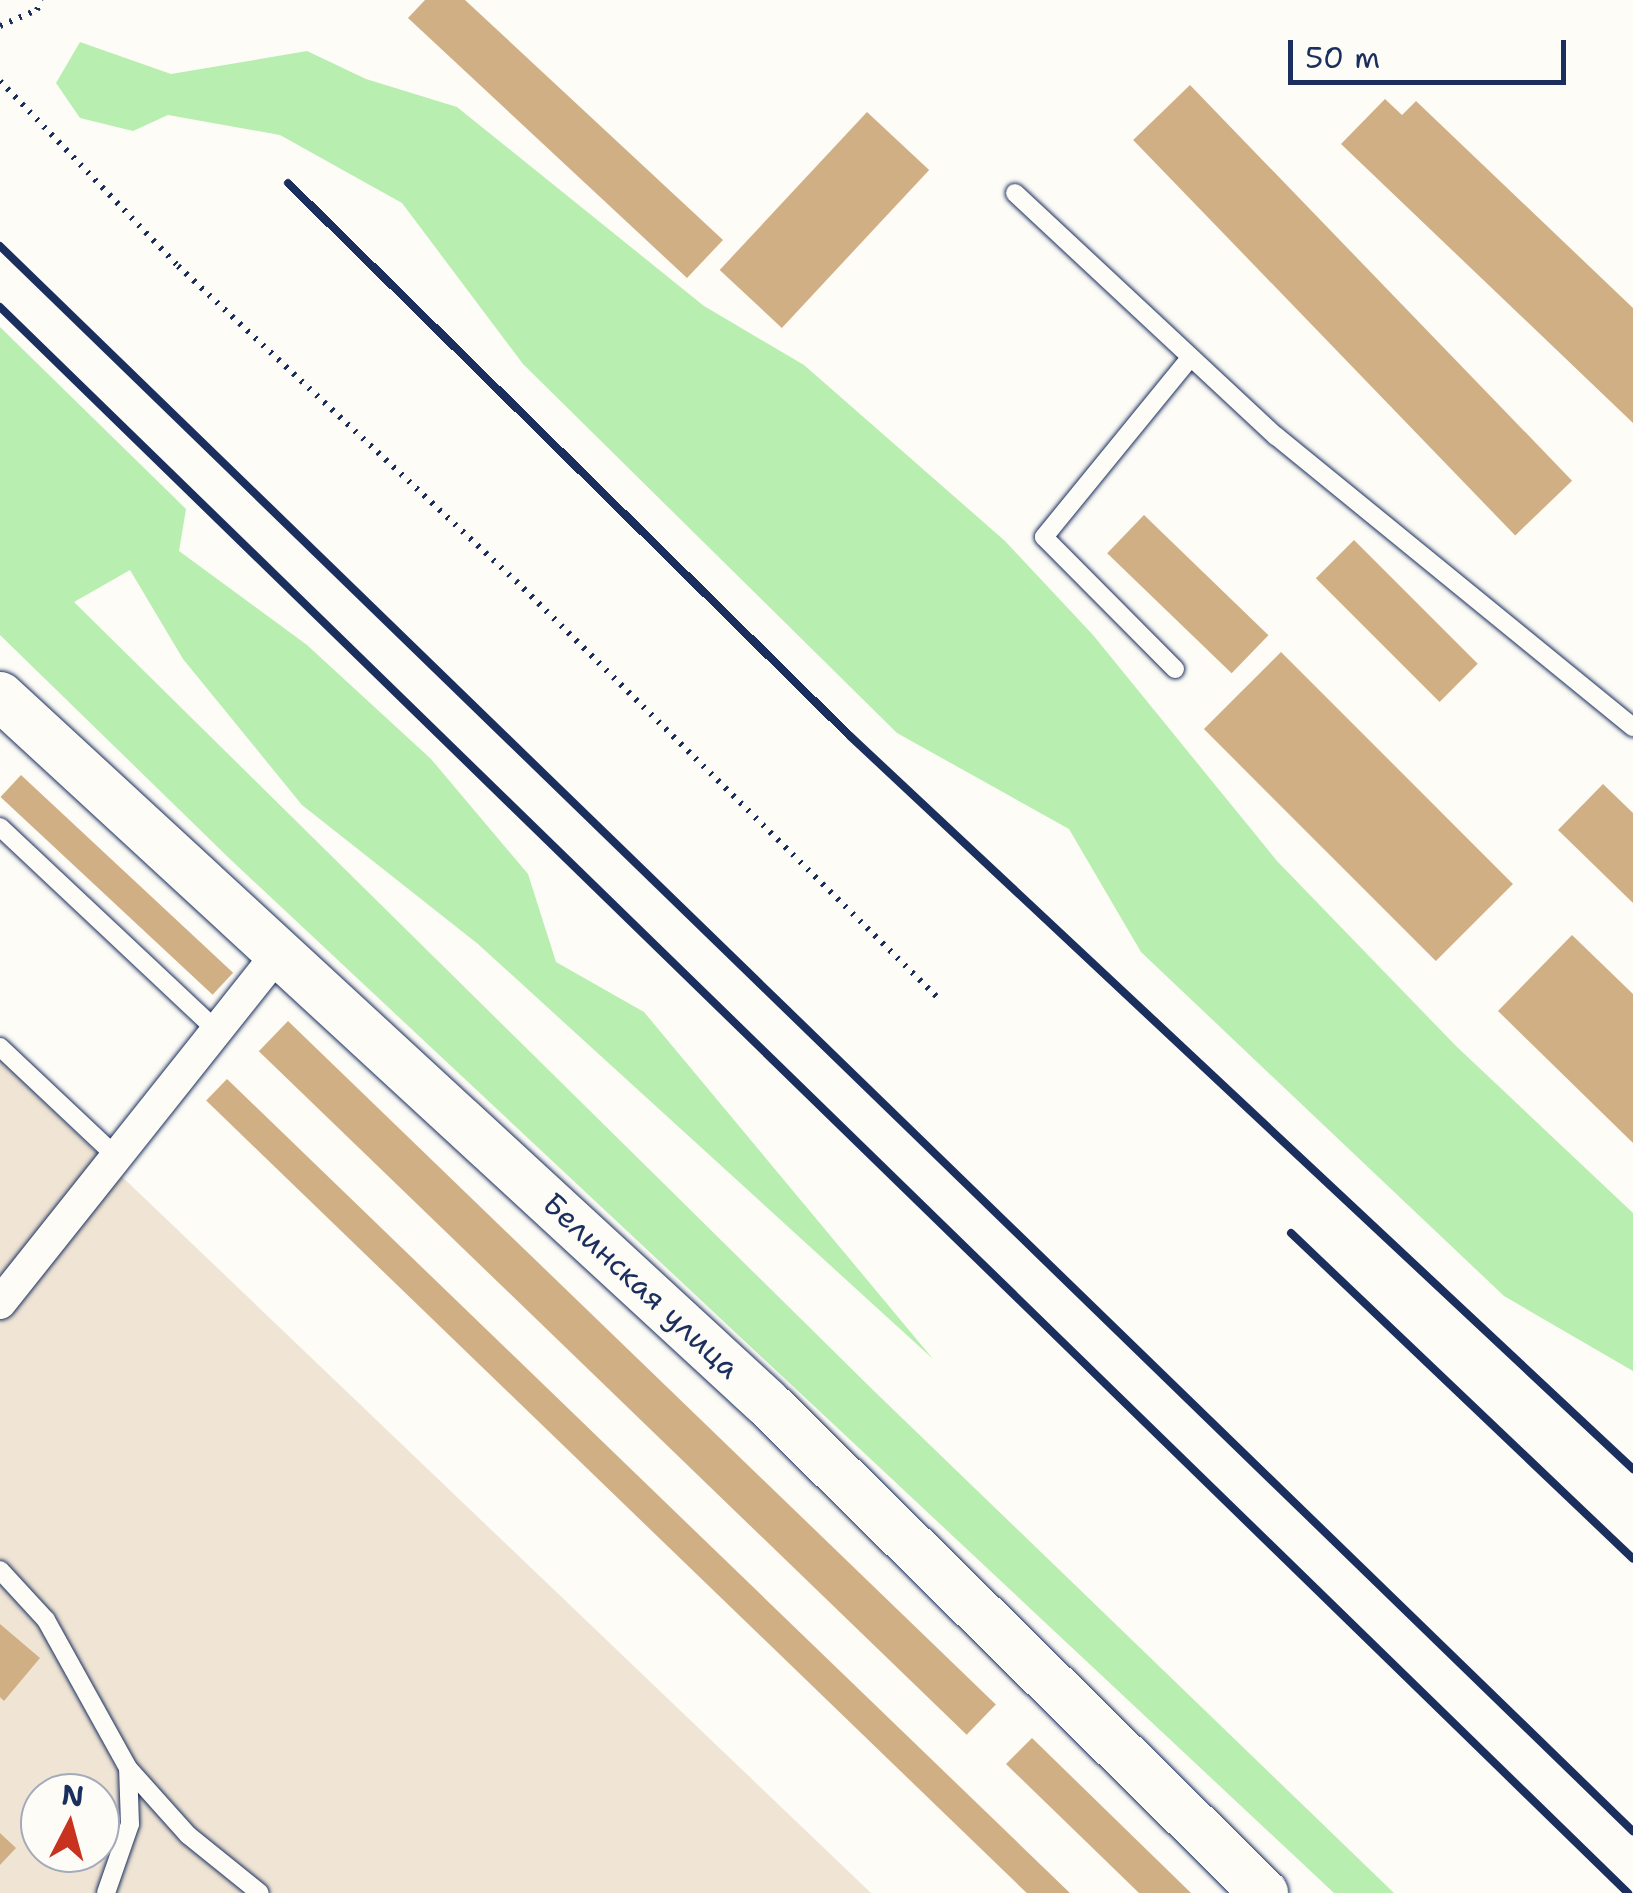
<!DOCTYPE html>
<html>
<head>
<meta charset="utf-8">
<style>
	body { margin:0 }
	#map { position:relative; width:1633px; height:1893px; overflow:hidden; background:#fdfcf7; font-family:"Shantell Sans",sans-serif }
	div>[style] { position:absolute }
	.built>* { inset:0; background:#f0e5d4 }
	.green>* { inset:0; background:#b8eeb0 }
	.building>* { inset:0; background:#d1af84; transform-origin:0 0 }
	.path>* { height:6px; margin-top:-3px; transform-origin:0; background:repeating-linear-gradient(90deg,#1b2f5e 0 2.5px,transparent 0 10.5px) }
	.roads { filter:drop-shadow(0 0 2px #1b2f5e) drop-shadow(0 0 2px #1b2f5e) }
	.lane>* { height:18px; margin:-9px; padding:0 9px; transform-origin:9px; border-radius:9px; background:#fdfcf7 }
	.street>* { height:32px; margin:-16px; padding:0 16px; transform-origin:16px; border-radius:16px; background:#fdfcf7 }
	.secondary>* { height:48px; margin:-24px; padding:0 24px; transform-origin:24px; border-radius:24px; background:#fdfcf7 }
	.rail>* { height:8px; margin:-4px; padding:0 4px; transform-origin:4px; border-radius:4px; background:#1b2f5e }
	span { translate:-50% -50%; white-space:nowrap; text-align:center; line-height:1.15; -webkit-text-stroke:9px #fdfcf7; paint-order:stroke }
	.street-label { font-size:30px; color:#1b2f5e }
	.north { position:absolute; left:20px; top:1773px; width:100px; height:100px; box-sizing:border-box; background:#fdfcf7; border:2px solid #a3aaba; border-radius:50%; rotate:6deg; font-size:28px; font-weight:700; line-height:40px; text-align:center; color:#1b2f5e }
	.north::after { content:''; display:block; margin:auto; width:35px; height:45px; background:#c8321e; clip-path:polygon(50% 0,100% 100%,50% 72%,0 100%) }
	.scale { position:absolute; left:1288px; top:40px; width:278px; height:45px; box-sizing:border-box; border:5px solid #1b2f5e; border-top:0; padding-left:12px; font-size:30px; line-height:35px; white-space:nowrap; color:#1b2f5e; -webkit-text-stroke:8px #fdfcf7; paint-order:stroke }
</style>
</head>
<body>
<div id="map">
	<div class="built">
		<div style="clip-path:polygon(evenodd,0 1060px,871px 1893px,0 1893px,0 1060px,40px 1793px,100px 1793px,100px 1853px,40px 1853px,40px 1793px)"></div>
	</div>
	<div class="green">
		<div style="clip-path:polygon(80px 42px,171px 74px,307px 51px,366px 79px,457px 107px,704px 306px,804px 365px,1005px 541px,1093px 635px,1277px 861px,1456px 1046px,1633px 1213px,1633px 1371px,1504px 1296px,1141px 952px,1069px 829px,897px 733px,523px 364px,402px 203px,280px 135px,168px 115px,133px 131px,80px 118px,56px 83px)"></div>
		<div style="clip-path:polygon(0 327px,186px 509px,179px 551px,307px 645px,431px 759px,528px 874px,556px 962px,644px 1012px,933px 1359px,478px 944px,302px 805px,183px 659px,130px 570px,74px 602px,874px 1391px,1394px 1893px,1334px 1893px,231px 860px,0 635px)"></div>
	</div>
	<div class="building">
		<div style="clip-path:polygon(425px 0,465px 0,723px 240px,687px 278px,408px 18px)"></div>
		<div style="left:1190px;top:85px;width:550px;height:79px;rotate:46deg"></div>
		<div style="clip-path:polygon(1385px 99px,1402px 115px,1416px 101px,1633px 308px,1633px 423px,1341px 144px)"></div>
		<div style="left:867px;top:112px;width:85px;height:216px;rotate:43deg"></div>
		<div style="left:1144px;top:515px;width:173px;height:53px;rotate:44deg"></div>
		<div style="left:1354px;top:540px;width:175px;height:54px;rotate:45deg"></div>
		<div style="left:1281px;top:652px;width:328px;height:109px;rotate:45deg"></div>
		<div style="left:21px;top:775px;width:290px;height:30px;rotate:43deg"></div>
		<div style="clip-path:polygon(1603px 784px,1633px 813px,1633px 903px,1558px 830px)"></div>
		<div style="clip-path:polygon(1572px 935px,1633px 994px,1633px 1143px,1498px 1011px)"></div>
		<div style="left:288px;top:1021px;width:984px;height:42px;rotate:44deg"></div>
		<div style="left:227px;top:1079px;width:1174px;height:30px;rotate:44deg"></div>
		<div style="clip-path:polygon(0 1624px,40px 1658px,4px 1701px,0 1697px)"></div>
		<div style="clip-path:polygon(1032px 1738px,1191px 1893px,1139px 1893px,1006px 1764px)"></div>
		<div style="clip-path:polygon(0 1833px,16px 1848px,0 1865px)"></div>
	</div>
	<div class="path">
		<div style="left:0;top:26px;width:40px;rotate:-23.4deg"></div>
		<div style="left:37px;top:10px;width:11px;rotate:-68deg"></div>
		<div style="left:0;top:81px;width:257px;rotate:46.1deg"></div>
		<div style="left:178px;top:266px;width:462px;rotate:43deg"></div>
		<div style="left:516px;top:581px;width:595px;rotate:44.66deg"></div>
	</div>
	<div class="roads">
		<div class="lane">
			<div style="left:1015px;top:193px;width:357px;rotate:43deg"></div>
			<div style="left:1276px;top:436px;width:461px;rotate:39.2deg"></div>
			<div style="left:1175px;top:669px;width:186px;rotate:-134.8deg"></div>
			<div style="left:1044px;top:537px;width:232px;rotate:-50.8deg"></div>
			<div style="left:0;top:827px;width:299px;rotate:43.2deg"></div>
			<div style="left:0;top:1047px;width:163px;rotate:43.3deg"></div>
			<div style="left:0;top:1570px;width:68px;rotate:47.4deg"></div>
			<div style="left:46px;top:1620px;width:169px;rotate:61deg"></div>
			<div style="left:128px;top:1768px;width:90px;rotate:48.2deg"></div>
			<div style="left:188px;top:1835px;width:92px;rotate:38.9deg"></div>
			<div style="left:106px;top:1893px;width:73px;rotate:-70.8deg"></div>
			<div style="left:130px;top:1824px;width:56px;rotate:-92deg"></div>
		</div>
		<div class="street">
			<div style="left:0;top:1303px;width:450px;rotate:-51.5deg"></div>
		</div>
		<div class="secondary">
			<div style="left:0;top:696px;width:1043px;rotate:42.67deg"></div>
			<div style="left:767px;top:1403px;width:698px;rotate:44.59deg"></div>
		</div>
	</div>
	<div class="rail">
		<div style="left:288px;top:183px;width:788px;rotate:44.54deg"></div>
		<div style="left:850px;top:736px;width:1073px;rotate:43.11deg"></div>
		<div style="left:0;top:246px;width:2276px;rotate:44.15deg"></div>
		<div style="left:0;top:307px;width:2273px;rotate:44.25deg"></div>
		<div style="left:1291px;top:1233px;width:472px;rotate:43.6deg"></div>
	</div>
	<div class="street-label">
		<span style="left:641px;top:1286px;rotate:43deg">Белинская улица</span>
	</div>
	<div class="north">N</div>
	<div class="scale">50 m</div>
</div>
</body>
</html>
